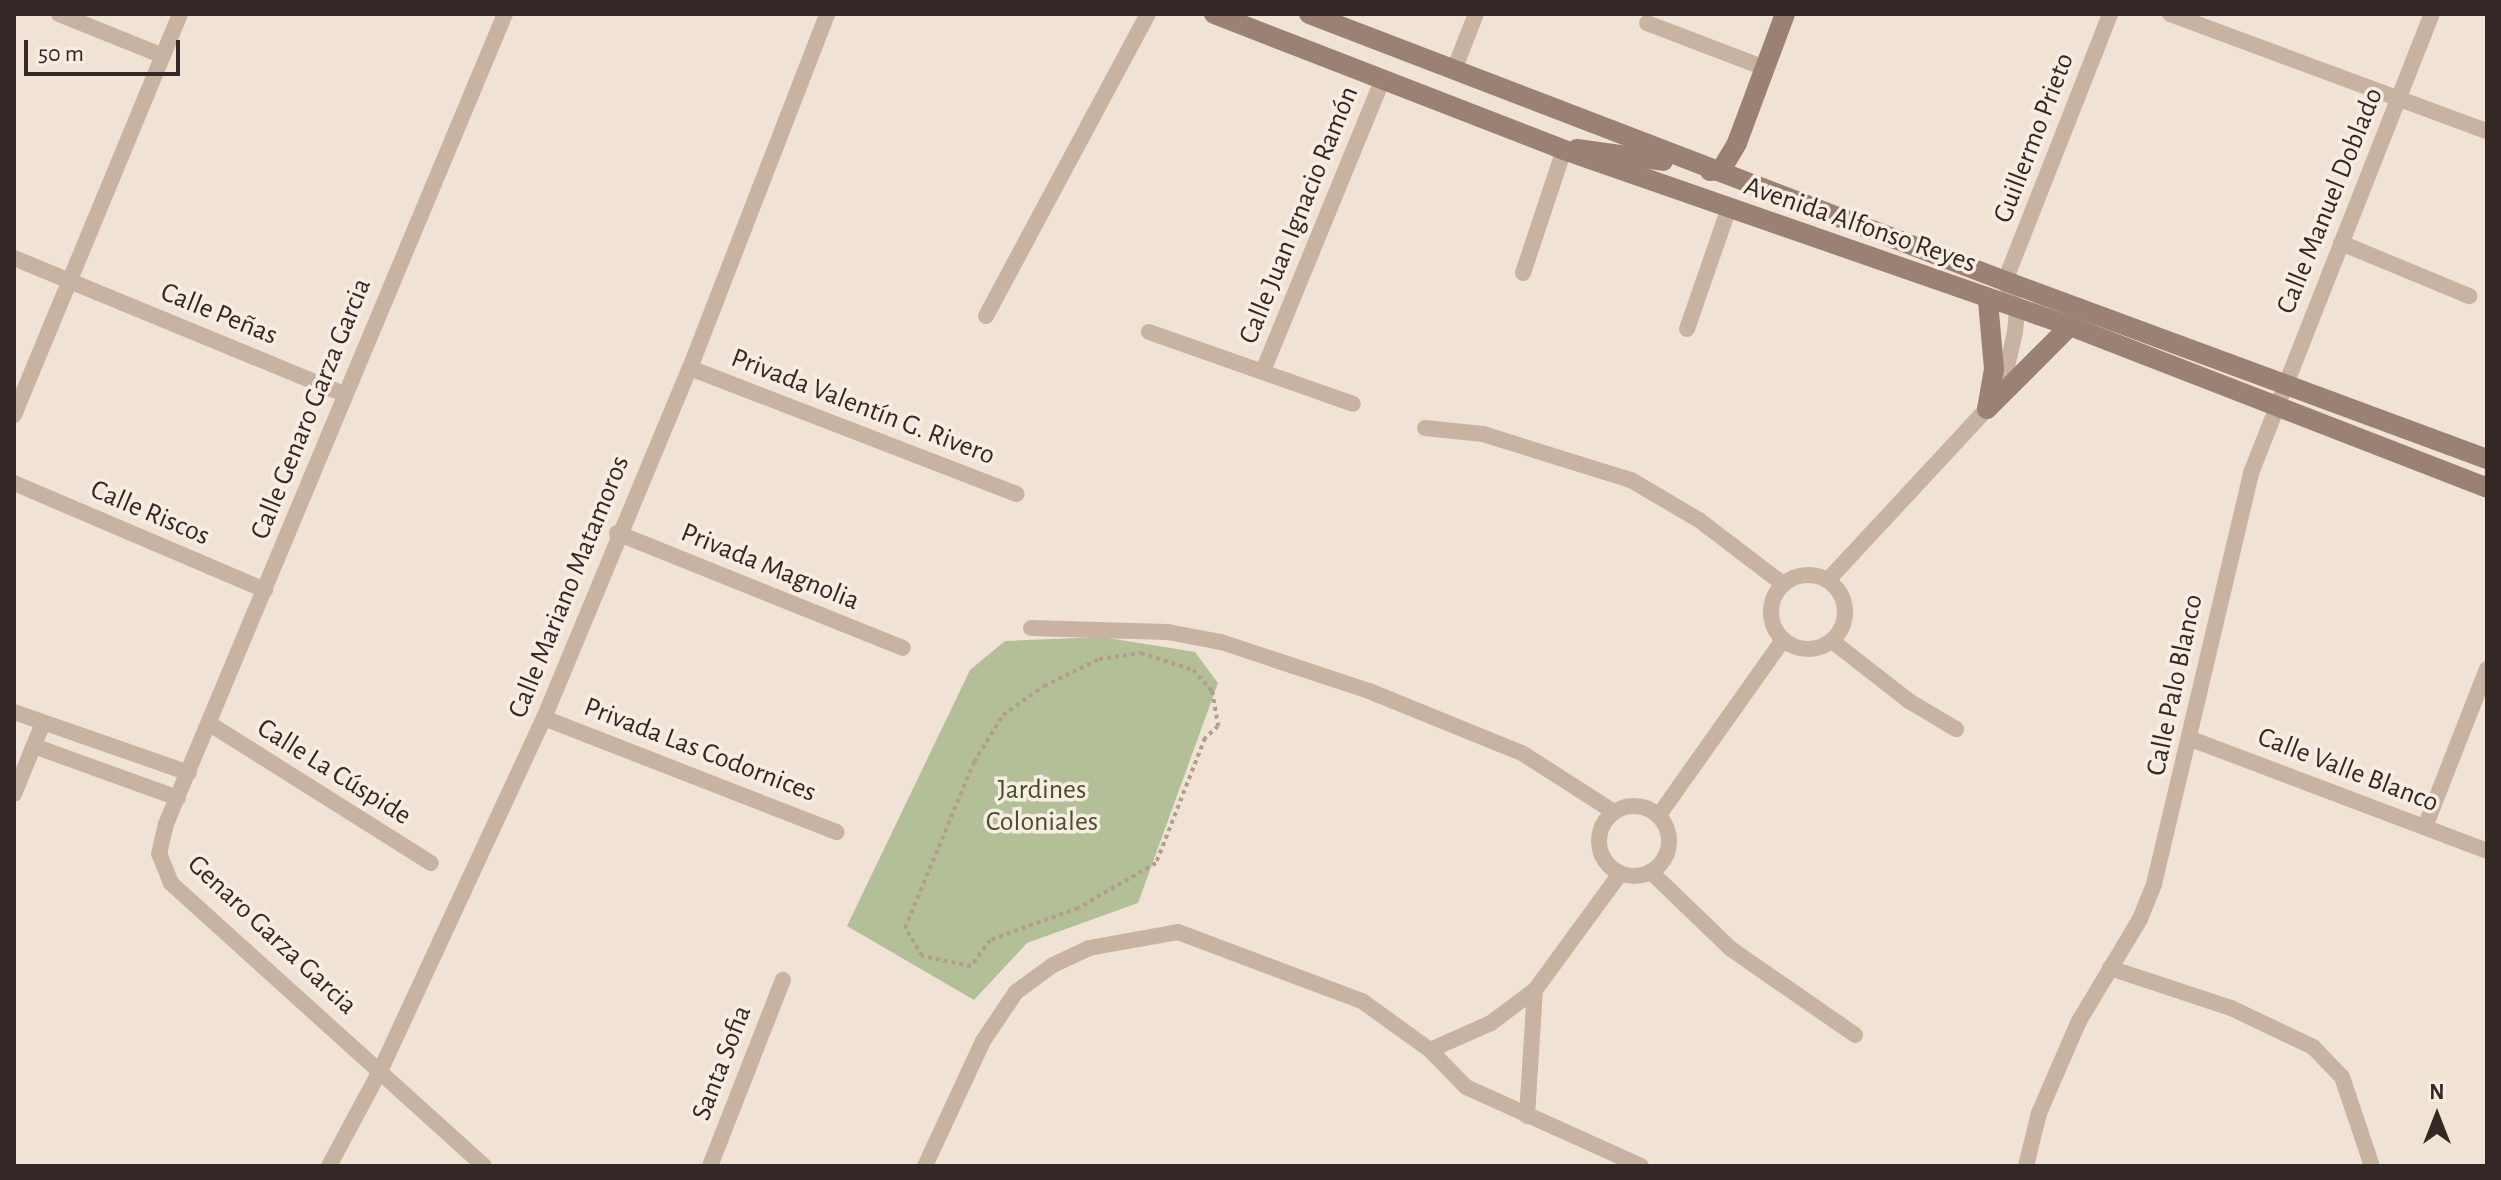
<!DOCTYPE html>
<html>
<head>
<meta charset="utf-8">
<style>
	body { margin:0 }
	#map { position:relative; width:2501px; height:1180px; overflow:hidden; background:#f0e3d6; font-family:"Alegreya Sans",sans-serif }
	div>[style] { position:absolute }
	.green>* { inset:0; background:#b3bf97 }
	.path>* { height:4px; margin-top:-2px; transform-origin:0; background:repeating-linear-gradient(90deg,#b49c8d 0 4px,transparent 0 8px) }
	.street>* { height:16px; margin:-8px; padding:0 8px; transform-origin:8px; border-radius:8px; background:#c8b2a2 }
	.street>.ring { margin:-8px; padding:0; box-sizing:content-box; background:none; border:16px solid #c8b2a2; border-radius:50% }
	.secondary>* { height:20px; margin:-10px; padding:0 10px; transform-origin:10px; border-radius:10px; background:#9b8174 }
	span { translate:-50% -50%; white-space:nowrap; text-align:center; line-height:1.15; -webkit-text-stroke:7px #f8ede2; paint-order:stroke }
	.street-label { font-size:28px; color:#332825 }
	.park-label { font-size:28px; color:#445129 }
	.frame { position:absolute; inset:0; border:16px solid #332825; pointer-events:none }
	.north { position:absolute; left:2397px; top:1076px; width:80px; height:80px; -webkit-text-stroke:6px #f8ede2; paint-order:stroke; rotate:0deg; font-size:22px; font-weight:700; line-height:32px; text-align:center; color:#332825 }
	.north::after { content:''; display:block; margin:auto; width:28px; height:36px; background:#332825; clip-path:polygon(50% 0,100% 100%,50% 72%,0 100%) }
	.scale { position:absolute; left:24px; top:40px; width:156px; height:36px; box-sizing:border-box; border:4px solid #332825; border-top:0; padding-left:10px; font-size:24px; line-height:28px; white-space:nowrap; color:#332825; -webkit-text-stroke:6px #f8ede2; paint-order:stroke }
</style>
</head>
<body>
<div id="map">
	<div class="green">
		<div style="clip-path:polygon(1102px 637px,1195px 652px,1218px 683px,1138px 903px,1027px 943px,974px 1000px,847px 926px,970px 670px,1005px 641px)"></div>
	</div>
	<div class="path">
		<div style="left:1141px;top:653px;width:55px;rotate:18.1deg"></div>
		<div style="left:1193px;top:670px;width:28px;rotate:48deg"></div>
		<div style="left:1212px;top:691px;width:36px;rotate:80deg"></div>
		<div style="left:1218px;top:726px;width:18px;rotate:137deg"></div>
		<div style="left:1205px;top:738px;width:134px;rotate:111.4deg"></div>
		<div style="left:1156px;top:863px;width:90px;rotate:150deg"></div>
		<div style="left:1078px;top:908px;width:94px;rotate:160deg"></div>
		<div style="left:990px;top:940px;width:32px;rotate:126deg"></div>
		<div style="left:971px;top:966px;width:50px;rotate:-168.5deg"></div>
		<div style="left:922px;top:956px;width:33px;rotate:-121deg"></div>
		<div style="left:905px;top:928px;width:180px;rotate:-67.4deg"></div>
		<div style="left:974px;top:762px;width:55px;rotate:-58.3deg"></div>
		<div style="left:1003px;top:715px;width:50px;rotate:-35.3deg"></div>
		<div style="left:1044px;top:686px;width:61px;rotate:-26.1deg"></div>
		<div style="left:1099px;top:659px;width:42px;rotate:-8.1deg"></div>
	</div>
	<div class="street">
		<div style="left:59px;top:14px;width:112px;rotate:22deg"></div>
		<div style="left:2170px;top:14px;width:338px;rotate:20.3deg"></div>
		<div style="left:1647px;top:23px;width:126px;rotate:20.9deg"></div>
		<div style="left:1454px;top:70px;width:60px;rotate:-68.6deg"></div>
		<div style="left:2341px;top:243px;width:139px;rotate:22.5deg"></div>
		<div style="left:14px;top:258px;width:357px;rotate:22.4deg"></div>
		<div style="left:1523px;top:273px;width:130px;rotate:-71.6deg"></div>
		<div style="left:986px;top:316px;width:343px;rotate:-61.8deg"></div>
		<div style="left:1687px;top:329px;width:128px;rotate:-70.9deg"></div>
		<div style="left:1149px;top:332px;width:216px;rotate:19.4deg"></div>
		<div style="left:690px;top:368px;width:350px;rotate:21.1deg"></div>
		<div style="left:1263px;top:371px;width:316px;rotate:-67.7deg"></div>
		<div style="left:14px;top:415px;width:434px;rotate:-67.5deg"></div>
		<div style="left:1425px;top:428px;width:58px;rotate:5.9deg"></div>
		<div style="left:1483px;top:434px;width:155px;rotate:17.3deg"></div>
		<div style="left:1631px;top:480px;width:79px;rotate:30.5deg"></div>
		<div style="left:1699px;top:520px;width:106px;rotate:37.3deg"></div>
		<div style="left:14px;top:483px;width:273px;rotate:23.1deg"></div>
		<div style="left:617px;top:533px;width:308px;rotate:21.9deg"></div>
		<div class="ring" style="left:1771px;top:575px;width:58px;height:58px"></div>
		<div style="left:1828px;top:580px;width:233px;rotate:-47.1deg"></div>
		<div style="left:1987px;top:409px;width:42px;rotate:-63.4deg"></div>
		<div style="left:2006px;top:371px;width:40px;rotate:-77deg"></div>
		<div style="left:2015px;top:332px;width:22px;rotate:-85deg"></div>
		<div style="left:2017px;top:310px;width:31px;rotate:-112deg"></div>
		<div style="left:2005px;top:281px;width:287px;rotate:-68.5deg"></div>
		<div style="left:1031px;top:628px;width:137px;rotate:1.7deg"></div>
		<div style="left:1168px;top:632px;width:54px;rotate:10.7deg"></div>
		<div style="left:1221px;top:642px;width:156px;rotate:18.3deg"></div>
		<div style="left:1369px;top:691px;width:165px;rotate:22.1deg"></div>
		<div style="left:1522px;top:753px;width:109px;rotate:32.7deg"></div>
		<div style="left:1832px;top:641px;width:98px;rotate:37.9deg"></div>
		<div style="left:1909px;top:701px;width:55px;rotate:30.8deg"></div>
		<div style="left:14px;top:712px;width:185px;rotate:19.2deg"></div>
		<div style="left:544px;top:718px;width:314px;rotate:21.3deg"></div>
		<div style="left:210px;top:724px;width:261px;rotate:32.2deg"></div>
		<div style="left:2191px;top:739px;width:316px;rotate:20.7deg"></div>
		<div style="left:34px;top:746px;width:153px;rotate:19.9deg"></div>
		<div style="left:14px;top:794px;width:77px;rotate:-67.8deg"></div>
		<div class="ring" style="left:1599px;top:806px;width:54px;height:54px"></div>
		<div style="left:1659px;top:815px;width:214px;rotate:-54.7deg"></div>
		<div style="left:2425px;top:827px;width:170px;rotate:-68.6deg"></div>
		<div style="left:1651px;top:872px;width:111px;rotate:43.9deg"></div>
		<div style="left:1731px;top:949px;width:151px;rotate:34.7deg"></div>
		<div style="left:2110px;top:968px;width:127px;rotate:18.3deg"></div>
		<div style="left:2231px;top:1008px;width:91px;rotate:25.4deg"></div>
		<div style="left:2313px;top:1047px;width:42px;rotate:46deg"></div>
		<div style="left:2342px;top:1077px;width:94px;rotate:71.4deg"></div>
		<div style="left:1430px;top:1050px;width:67px;rotate:-23.9deg"></div>
		<div style="left:1491px;top:1023px;width:55px;rotate:-36.9deg"></div>
		<div style="left:1535px;top:990px;width:144px;rotate:-53.8deg"></div>
		<div style="left:1527px;top:1116px;width:126px;rotate:-86.4deg"></div>
		<div style="left:329px;top:1166px;width:110px;rotate:-61.8deg"></div>
		<div style="left:381px;top:1069px;width:387px;rotate:-65.1deg"></div>
		<div style="left:544px;top:718px;width:379px;rotate:-67.4deg"></div>
		<div style="left:690px;top:368px;width:380px;rotate:-68.8deg"></div>
		<div style="left:484px;top:1166px;width:422px;rotate:-137.9deg"></div>
		<div style="left:171px;top:883px;width:31px;rotate:-112deg"></div>
		<div style="left:159px;top:854px;width:31px;rotate:-77deg"></div>
		<div style="left:166px;top:824px;width:878px;rotate:-67.29deg"></div>
		<div style="left:710px;top:1166px;width:200px;rotate:-68.6deg"></div>
		<div style="left:925px;top:1166px;width:138px;rotate:-65.1deg"></div>
		<div style="left:983px;top:1041px;width:59px;rotate:-56deg"></div>
		<div style="left:1016px;top:992px;width:46px;rotate:-36.1deg"></div>
		<div style="left:1053px;top:965px;width:40px;rotate:-25deg"></div>
		<div style="left:1089px;top:948px;width:90px;rotate:-10.2deg"></div>
		<div style="left:1178px;top:932px;width:197px;rotate:20.6deg"></div>
		<div style="left:1362px;top:1001px;width:84px;rotate:35.8deg"></div>
		<div style="left:1430px;top:1050px;width:52px;rotate:45.8deg"></div>
		<div style="left:1466px;top:1087px;width:192px;rotate:24.3deg"></div>
		<div style="left:2026px;top:1166px;width:55px;rotate:-76.2deg"></div>
		<div style="left:2039px;top:1113px;width:100px;rotate:-66.5deg"></div>
		<div style="left:2079px;top:1021px;width:119px;rotate:-59.1deg"></div>
		<div style="left:2140px;top:919px;width:38px;rotate:-68deg"></div>
		<div style="left:2154px;top:884px;width:422px;rotate:-76.7deg"></div>
		<div style="left:2251px;top:473px;width:493px;rotate:-68.5deg"></div>
	</div>
	<div class="secondary">
		<div style="left:1214px;top:14px;width:375px;rotate:21.2deg"></div>
		<div style="left:1564px;top:150px;width:536px;rotate:19.18deg"></div>
		<div style="left:2070px;top:326px;width:447px;rotate:21.2deg"></div>
		<div style="left:1309px;top:14px;width:745px;rotate:20.99deg"></div>
		<div style="left:2005px;top:281px;width:514px;rotate:20.27deg"></div>
		<div style="left:1577px;top:149px;width:87px;rotate:7.9deg"></div>
		<div style="left:1710px;top:171px;width:11px;rotate:-5deg"></div>
		<div style="left:1721px;top:170px;width:31px;rotate:-59deg"></div>
		<div style="left:1737px;top:143px;width:138px;rotate:-69.6deg"></div>
		<div style="left:1987px;top:409px;width:117px;rotate:-45deg"></div>
		<div style="left:1987px;top:409px;width:41px;rotate:-80.1deg"></div>
		<div style="left:1994px;top:369px;width:69px;rotate:-95deg"></div>
	</div>
	<div class="street-label">
		<span style="left:2034px;top:138px;rotate:-69deg">Guillermo Prieto</span>
		<span style="left:2330px;top:201px;rotate:-68deg">Calle Manuel Doblado</span>
		<span style="left:1299px;top:215px;rotate:-68deg">Calle Juan Ignacio Ramón</span>
		<span style="left:1860px;top:225px;rotate:19deg">Avenida Alfonso Reyes</span>
		<span style="left:219px;top:314px;rotate:22deg">Calle Peñas</span>
		<span style="left:863px;top:407px;rotate:21deg">Privada Valentín G. Rivero</span>
		<span style="left:311px;top:409px;rotate:-68deg">Calle Genaro Garza Garcia</span>
		<span style="left:150px;top:513px;rotate:23deg">Calle Riscos</span>
		<span style="left:770px;top:567px;rotate:22deg">Privada Magnolia</span>
		<span style="left:569px;top:587px;rotate:-68deg">Calle Mariano Matamoros</span>
		<span style="left:2175px;top:685px;rotate:-78deg">Calle Palo Blanco</span>
		<span style="left:700px;top:750px;rotate:21deg">Privada Las Codornices</span>
		<span style="left:2348px;top:770px;rotate:21deg">Calle Valle Blanco</span>
		<span style="left:334px;top:772px;rotate:32deg">Calle La Cúspide</span>
		<span style="left:272px;top:935px;rotate:43deg">Genaro Garza Garcia</span>
		<span style="left:722px;top:1063px;rotate:-69deg">Santa Sofia</span>
	</div>
	<div class="park-label">
		<span style="left:1042px;top:806px">Jardines<br>Coloniales</span>
	</div>
	<div class="frame"></div>
	<div class="north">N</div>
	<div class="scale">50 m</div>
</div>
</body>
</html>
